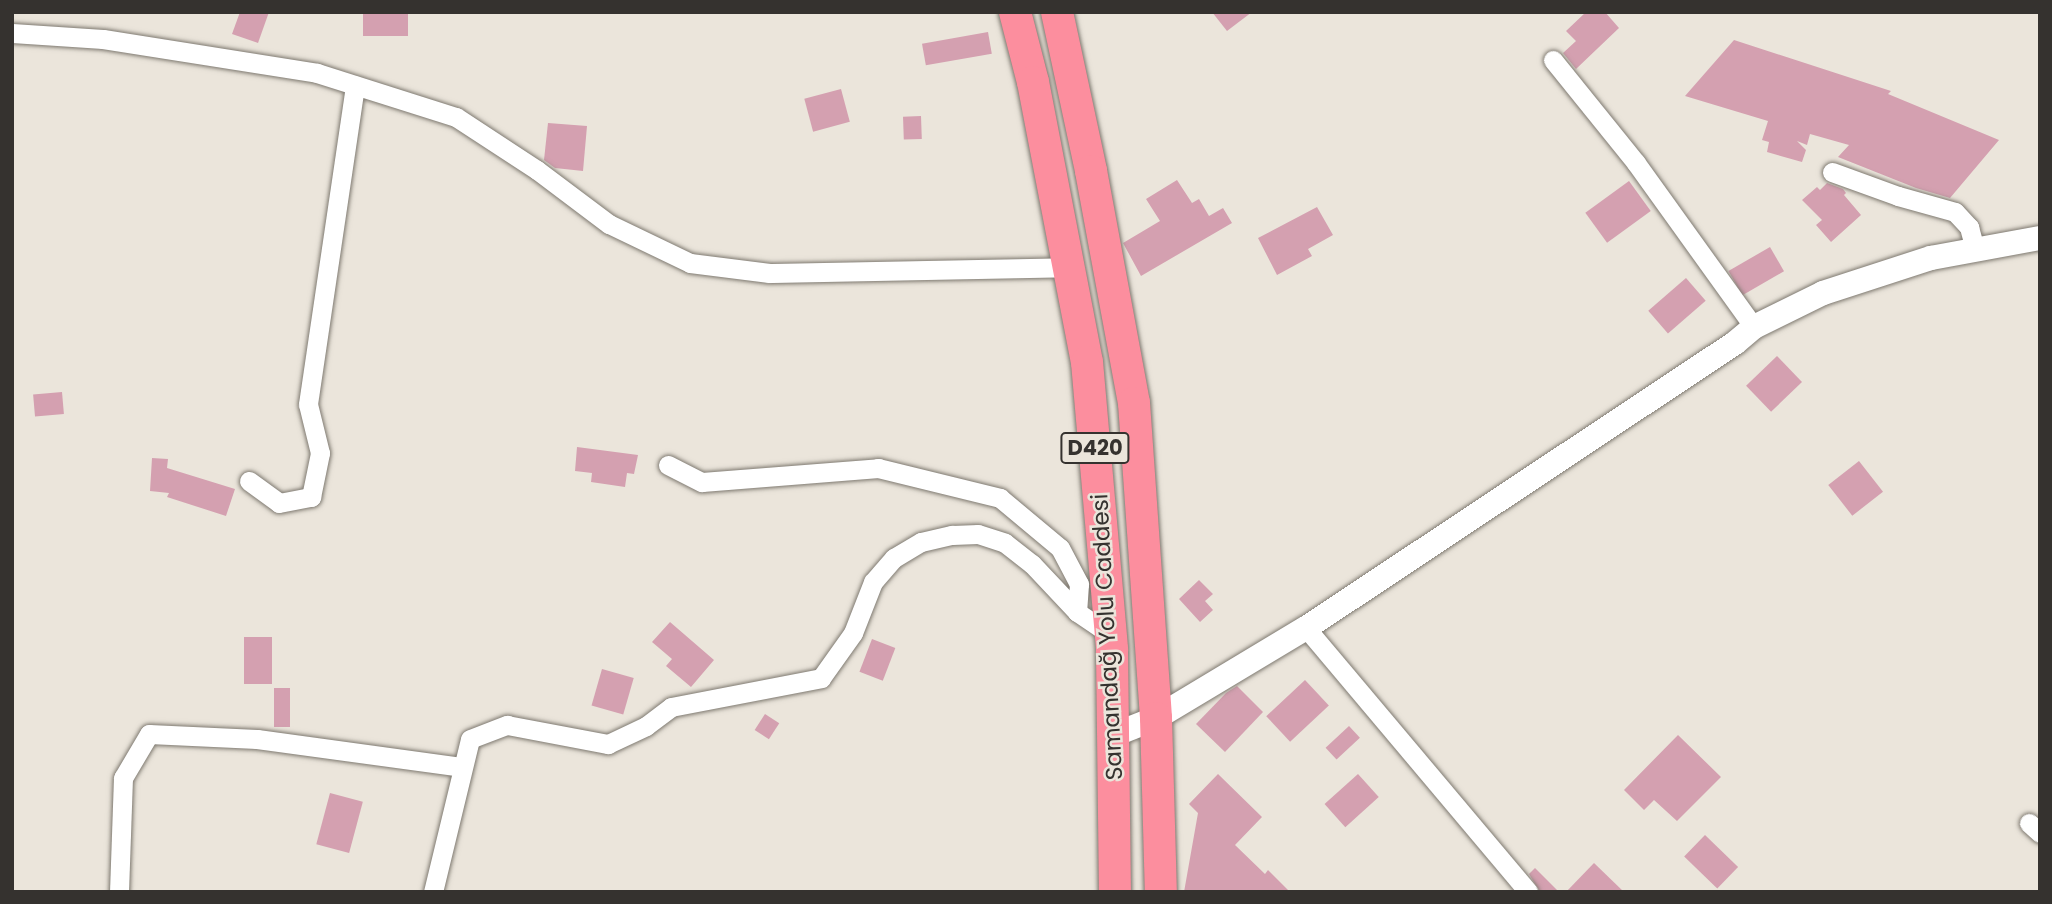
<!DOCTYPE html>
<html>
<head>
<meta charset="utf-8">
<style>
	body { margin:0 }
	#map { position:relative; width:2052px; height:904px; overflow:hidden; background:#ebe5db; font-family:Poppins,sans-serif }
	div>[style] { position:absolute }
	.building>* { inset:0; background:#d4a0b0; transform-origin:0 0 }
	.roads { filter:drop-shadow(0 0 2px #7e7970) drop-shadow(0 0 2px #7e7970) }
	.minor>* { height:19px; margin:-9.5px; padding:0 9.5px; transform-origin:9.5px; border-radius:9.5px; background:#fff }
	.tertiary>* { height:24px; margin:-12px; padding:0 12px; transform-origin:12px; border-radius:12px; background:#fff }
	.trunk>* { height:32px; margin:-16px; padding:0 16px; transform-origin:16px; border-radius:16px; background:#fc8e9e }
	span { translate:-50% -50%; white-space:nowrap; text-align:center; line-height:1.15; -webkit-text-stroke:5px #ebe5db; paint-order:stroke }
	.shield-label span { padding:2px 5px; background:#ebe5db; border:2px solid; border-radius:5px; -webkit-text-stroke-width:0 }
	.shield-label { font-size:21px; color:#35322f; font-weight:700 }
	.street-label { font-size:23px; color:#35322f }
	.frame { position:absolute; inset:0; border:14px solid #35322f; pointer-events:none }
</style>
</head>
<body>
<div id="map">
	<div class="building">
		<div style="clip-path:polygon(240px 12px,269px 12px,258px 43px,232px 34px)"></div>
		<div style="left:363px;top:12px;width:45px;height:24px"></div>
		<div style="clip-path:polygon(1212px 12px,1252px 12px,1227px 31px)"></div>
		<div style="clip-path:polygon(1586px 12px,1605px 12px,1619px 28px,1576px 69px,1563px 53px,1576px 41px,1566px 31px)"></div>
		<div style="left:988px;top:32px;width:22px;height:67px;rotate:80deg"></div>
		<div style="clip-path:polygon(1734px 40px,1891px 91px,1888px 94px,1999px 140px,1950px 198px,1916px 188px,1838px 157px,1849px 145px,1810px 134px,1807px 145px,1797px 141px,1806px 150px,1802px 162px,1767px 152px,1769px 142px,1762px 140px,1768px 121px,1685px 96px)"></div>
		<div style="left:841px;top:89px;width:34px;height:38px;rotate:75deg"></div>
		<div style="left:921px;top:116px;width:23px;height:18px;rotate:88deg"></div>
		<div style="clip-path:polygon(548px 123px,587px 126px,583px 171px,555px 168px,544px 160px)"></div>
		<div style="clip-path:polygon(1177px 180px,1192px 203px,1199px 199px,1209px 216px,1223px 208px,1232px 223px,1141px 276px,1123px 243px,1160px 221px,1146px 199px)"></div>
		<div style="left:1629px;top:181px;width:37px;height:54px;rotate:54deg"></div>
		<div style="clip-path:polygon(1827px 183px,1843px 189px,1846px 193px,1844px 195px,1861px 215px,1831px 242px,1816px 225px,1822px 220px,1802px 200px,1817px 187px,1820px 190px)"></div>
		<div style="clip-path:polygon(1317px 207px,1333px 235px,1308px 249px,1312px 256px,1277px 275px,1258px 238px)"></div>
		<div style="left:1770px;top:247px;width:28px;height:48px;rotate:60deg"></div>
		<div style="left:1686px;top:278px;width:30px;height:50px;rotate:49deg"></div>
		<div style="left:1777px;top:356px;width:36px;height:43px;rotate:46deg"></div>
		<div style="left:62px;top:392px;width:22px;height:29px;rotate:85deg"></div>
		<div style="clip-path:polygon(577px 447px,638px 455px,634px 474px,627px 473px,625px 487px,591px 482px,592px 473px,575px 471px)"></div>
		<div style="clip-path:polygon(152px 458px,168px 459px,167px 468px,235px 489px,226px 516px,167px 497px,169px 493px,150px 491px)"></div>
		<div style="left:1859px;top:461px;width:39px;height:39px;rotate:52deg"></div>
		<div style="clip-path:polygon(1199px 580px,1213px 594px,1205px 601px,1213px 610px,1200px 622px,1179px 599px)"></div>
		<div style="clip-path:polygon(670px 622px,714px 660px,691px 687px,666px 666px,672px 659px,652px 642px)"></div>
		<div style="left:244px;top:637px;width:28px;height:47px"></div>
		<div style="left:872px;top:639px;width:25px;height:35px;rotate:21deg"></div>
		<div style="left:602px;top:669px;width:33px;height:38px;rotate:16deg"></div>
		<div style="left:1305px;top:680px;width:35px;height:53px;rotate:47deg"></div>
		<div style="clip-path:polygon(1237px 686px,1263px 712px,1225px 752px,1196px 724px,1226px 693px)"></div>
		<div style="left:274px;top:688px;width:16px;height:39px"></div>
		<div style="left:765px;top:714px;width:17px;height:19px;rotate:33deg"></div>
		<div style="left:1349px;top:726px;width:16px;height:32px;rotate:47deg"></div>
		<div style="clip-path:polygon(1678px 735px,1721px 777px,1677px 821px,1654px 800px,1644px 810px,1624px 790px)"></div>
		<div style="clip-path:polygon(1218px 774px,1262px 817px,1235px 845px,1265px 874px,1268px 870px,1290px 892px,1184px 892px,1198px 813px,1189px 804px)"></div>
		<div style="left:1358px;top:774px;width:31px;height:45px;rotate:48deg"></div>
		<div style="left:330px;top:793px;width:34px;height:53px;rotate:15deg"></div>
		<div style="left:1705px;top:835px;width:46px;height:30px;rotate:44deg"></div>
		<div style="clip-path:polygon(1594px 863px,1624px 892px,1566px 892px)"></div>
		<div style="clip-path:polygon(1535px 868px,1559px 892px,1540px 892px,1529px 874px)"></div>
	</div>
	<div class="roads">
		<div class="minor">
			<div style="left:12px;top:33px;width:91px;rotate:3.8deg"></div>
			<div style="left:103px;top:39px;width:217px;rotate:9deg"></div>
			<div style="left:317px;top:73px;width:146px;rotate:17.6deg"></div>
			<div style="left:456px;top:117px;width:97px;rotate:33.2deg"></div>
			<div style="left:537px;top:170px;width:90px;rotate:36.9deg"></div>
			<div style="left:609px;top:224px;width:90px;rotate:25.7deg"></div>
			<div style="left:690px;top:263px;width:80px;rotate:7.2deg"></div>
			<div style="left:769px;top:273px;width:302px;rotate:-1.1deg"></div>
			<div style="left:1553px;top:60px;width:132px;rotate:51.1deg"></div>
			<div style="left:1636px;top:163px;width:202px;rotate:54.3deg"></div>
			<div style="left:1832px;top:172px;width:70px;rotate:20deg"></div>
			<div style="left:1898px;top:196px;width:59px;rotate:15.7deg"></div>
			<div style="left:1955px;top:212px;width:21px;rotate:47deg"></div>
			<div style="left:1969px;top:227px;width:24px;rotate:75deg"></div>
			<div style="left:668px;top:465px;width:38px;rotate:27deg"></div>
			<div style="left:702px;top:482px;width:177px;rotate:-4.5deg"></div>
			<div style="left:878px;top:468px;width:126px;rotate:13.8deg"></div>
			<div style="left:1000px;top:498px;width:78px;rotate:39.8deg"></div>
			<div style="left:1060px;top:548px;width:41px;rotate:62.2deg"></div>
			<div style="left:1079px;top:584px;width:28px;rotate:94deg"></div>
			<div style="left:249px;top:481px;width:37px;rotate:36deg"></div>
			<div style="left:279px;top:503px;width:33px;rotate:-11deg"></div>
			<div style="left:311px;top:497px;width:45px;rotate:-78.4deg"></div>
			<div style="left:320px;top:453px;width:50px;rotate:-103.8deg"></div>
			<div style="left:308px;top:404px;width:322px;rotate:-81.6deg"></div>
			<div style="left:1306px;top:628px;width:345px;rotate:49.9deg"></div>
			<div style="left:2029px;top:823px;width:15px;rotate:42deg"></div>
			<div style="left:119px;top:892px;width:114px;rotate:-88deg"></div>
			<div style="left:123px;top:778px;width:51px;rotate:-59.4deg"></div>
			<div style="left:149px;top:734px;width:108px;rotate:2.7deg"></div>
			<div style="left:257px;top:739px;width:206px;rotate:7.8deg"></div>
			<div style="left:433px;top:892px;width:157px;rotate:-76.4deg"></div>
			<div style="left:470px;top:739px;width:40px;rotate:-21deg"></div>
			<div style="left:507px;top:725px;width:103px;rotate:10.7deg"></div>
			<div style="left:608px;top:744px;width:42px;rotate:-25.3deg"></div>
			<div style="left:646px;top:726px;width:31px;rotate:-37deg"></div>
			<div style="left:671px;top:707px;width:153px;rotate:-10.9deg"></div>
			<div style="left:821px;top:678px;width:55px;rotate:-54.6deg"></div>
			<div style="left:853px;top:633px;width:55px;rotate:-68.6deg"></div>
			<div style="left:873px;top:582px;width:32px;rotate:-49deg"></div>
			<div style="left:894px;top:558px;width:31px;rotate:-31deg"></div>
			<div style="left:921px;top:542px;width:32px;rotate:-13deg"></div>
			<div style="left:952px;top:535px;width:26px;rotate:-2deg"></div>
			<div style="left:978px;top:534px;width:28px;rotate:18deg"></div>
			<div style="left:1005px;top:543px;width:34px;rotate:38deg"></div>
			<div style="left:1032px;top:564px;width:66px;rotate:46.8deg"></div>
			<div style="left:1077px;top:612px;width:41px;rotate:34.1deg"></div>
		</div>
		<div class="tertiary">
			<div style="left:1116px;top:734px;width:43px;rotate:-21.8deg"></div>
			<div style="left:1156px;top:718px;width:175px;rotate:-31deg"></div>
			<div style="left:1306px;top:628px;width:515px;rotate:-33.6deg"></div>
			<div style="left:1735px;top:343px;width:25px;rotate:-40deg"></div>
			<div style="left:1754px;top:327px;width:77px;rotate:-26.2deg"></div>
			<div style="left:1823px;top:293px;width:114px;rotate:-18deg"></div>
			<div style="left:1931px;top:258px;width:111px;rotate:-10.4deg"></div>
		</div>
		<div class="trunk">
			<div style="left:1015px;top:12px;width:72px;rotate:75.6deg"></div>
			<div style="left:1033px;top:82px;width:285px;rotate:79.1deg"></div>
			<div style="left:1087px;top:362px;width:289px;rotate:85deg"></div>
			<div style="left:1112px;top:650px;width:242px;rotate:89.3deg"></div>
			<div style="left:1057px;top:12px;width:163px;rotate:77.9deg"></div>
			<div style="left:1091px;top:171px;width:236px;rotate:79.5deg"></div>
			<div style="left:1134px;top:403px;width:316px;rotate:86deg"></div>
			<div style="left:1156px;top:718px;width:174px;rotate:88.4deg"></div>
		</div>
	</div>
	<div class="shield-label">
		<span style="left:1095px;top:448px">D420</span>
	</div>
	<div class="street-label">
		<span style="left:1107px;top:637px;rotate:-93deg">Samandağ Yolu Caddesi</span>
	</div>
	<div class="frame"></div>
</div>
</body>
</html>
